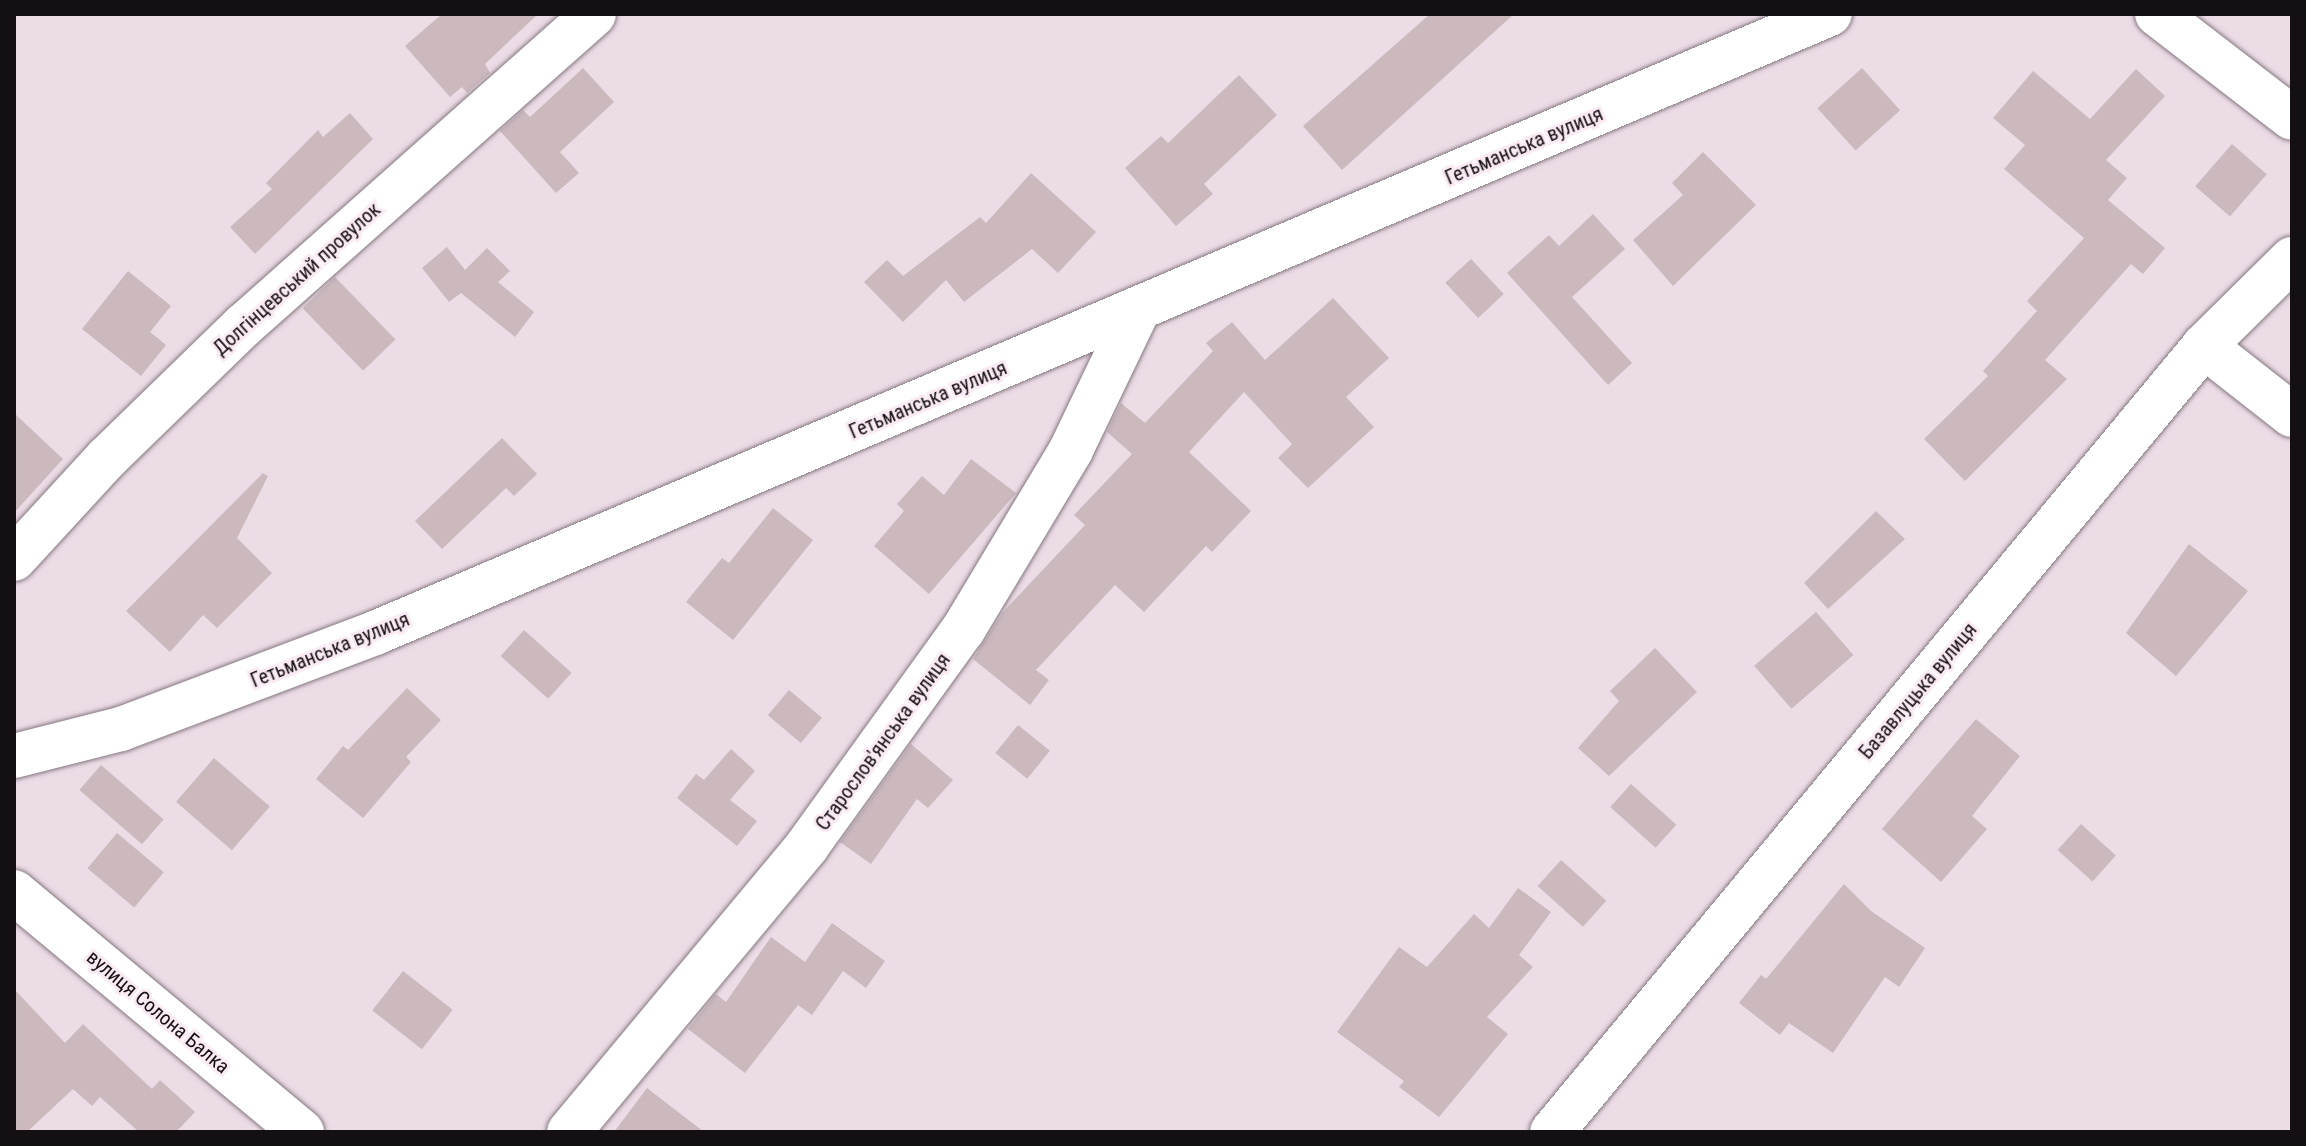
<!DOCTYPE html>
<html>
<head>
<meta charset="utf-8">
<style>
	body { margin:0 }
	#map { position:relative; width:2306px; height:1146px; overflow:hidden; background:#ecdce6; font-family:"Roboto Condensed",sans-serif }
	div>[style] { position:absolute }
	.building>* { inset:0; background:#cbb9be; transform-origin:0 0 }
	.roads { filter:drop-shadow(0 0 2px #857780) drop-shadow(0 0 2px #857780) }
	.street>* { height:44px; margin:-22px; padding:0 22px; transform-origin:22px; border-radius:22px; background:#fff }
	.secondary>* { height:44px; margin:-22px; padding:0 22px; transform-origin:22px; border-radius:22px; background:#fff }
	span { translate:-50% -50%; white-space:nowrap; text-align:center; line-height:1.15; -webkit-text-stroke:6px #faeaf3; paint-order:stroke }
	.street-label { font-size:20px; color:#140f12 }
	.frame { position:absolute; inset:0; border:16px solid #140f12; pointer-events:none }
</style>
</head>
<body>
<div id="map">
	<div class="building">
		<div style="clip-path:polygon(442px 14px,538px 14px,485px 64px,490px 73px,467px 93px,462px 87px,450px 97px,405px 46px)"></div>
		<div style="clip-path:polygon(1430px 14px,1514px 14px,1342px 170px,1303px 126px)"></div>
		<div style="clip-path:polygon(583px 68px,614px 102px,560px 152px,579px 173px,556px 193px,500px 131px,523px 110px,530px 117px)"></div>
		<div style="left:1862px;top:68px;width:57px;height:60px;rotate:48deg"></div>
		<div style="clip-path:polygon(2136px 69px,2165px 96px,2106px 160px,2127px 178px,2108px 200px,2165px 248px,2143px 274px,2131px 264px,2045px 360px,2067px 379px,1965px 481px,1924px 439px,1988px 376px,1983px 371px,2037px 311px,2027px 301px,2084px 238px,2004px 169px,2025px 145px,1993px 118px,2033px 71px,2090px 119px)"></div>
		<div style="clip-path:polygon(1239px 75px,1277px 115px,1204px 184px,1213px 194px,1176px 226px,1125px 168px,1161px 136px,1168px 143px)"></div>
		<div style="clip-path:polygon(350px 113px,373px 139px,255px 254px,230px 227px,272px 189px,266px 183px,318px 130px,323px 137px)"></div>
		<div style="left:2232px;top:144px;width:46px;height:56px;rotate:41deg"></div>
		<div style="clip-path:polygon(1703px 152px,1756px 205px,1673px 286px,1633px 240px,1683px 195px,1672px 183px)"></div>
		<div style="clip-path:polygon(1031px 173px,1096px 232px,1058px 273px,1032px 249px,964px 302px,946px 280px,903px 322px,864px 282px,887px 260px,903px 276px,980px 217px,986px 223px)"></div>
		<div style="clip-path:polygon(1593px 214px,1625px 249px,1572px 297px,1632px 363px,1608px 385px,1507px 273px,1549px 235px,1559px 246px)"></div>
		<div style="clip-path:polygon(447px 247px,465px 270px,487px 248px,510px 271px,498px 282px,534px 312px,515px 337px,461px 293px,449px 302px,422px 268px)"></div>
		<div style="left:1471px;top:259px;width:48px;height:35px;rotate:47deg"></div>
		<div style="clip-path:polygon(128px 271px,171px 306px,150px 332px,166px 345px,141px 376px,82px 329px)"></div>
		<div style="left:335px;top:277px;width:87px;height:45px;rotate:46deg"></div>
		<div style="clip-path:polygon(1333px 298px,1389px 358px,1346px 397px,1374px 427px,1308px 488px,1278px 458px,1292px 444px,1244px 392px,1189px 452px,1251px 511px,1212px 552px,1206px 546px,1144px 612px,1115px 585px,1036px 670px,1049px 680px,1030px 705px,973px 659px,1003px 612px,1085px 525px,1074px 515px,1132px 454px,1107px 432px,1121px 403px,1145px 423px,1213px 351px,1206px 343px,1232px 322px,1265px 360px)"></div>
		<div style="clip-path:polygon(14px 413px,63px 459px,14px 513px)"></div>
		<div style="clip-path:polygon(502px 438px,537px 474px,514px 496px,506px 488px,442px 549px,415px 521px)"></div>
		<div style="clip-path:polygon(971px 459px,1016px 493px,929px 594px,874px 546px,904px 511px,897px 504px,922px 476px,944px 495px)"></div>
		<div style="clip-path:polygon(263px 473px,268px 476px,237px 538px,272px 573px,217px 628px,203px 615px,170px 652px,126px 611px)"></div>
		<div style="clip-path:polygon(773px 508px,813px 540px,733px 640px,686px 602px,722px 558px,729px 563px)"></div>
		<div style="clip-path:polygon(1876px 511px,1905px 539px,1828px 609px,1804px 583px)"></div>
		<div style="clip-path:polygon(2189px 544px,2248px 591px,2176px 676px,2126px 633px)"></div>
		<div style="left:1816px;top:612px;width:57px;height:82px;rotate:49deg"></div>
		<div style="left:524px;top:630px;width:64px;height:35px;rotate:42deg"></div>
		<div style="clip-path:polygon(1655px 648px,1697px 692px,1609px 776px,1578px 748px,1619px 701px,1610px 691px)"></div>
		<div style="clip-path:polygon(407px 688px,441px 720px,406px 757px,411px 762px,363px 818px,316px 779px,343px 746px,348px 750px)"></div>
		<div style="left:789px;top:690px;width:43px;height:33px;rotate:40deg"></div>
		<div style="clip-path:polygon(1976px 719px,2020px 756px,1972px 816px,1987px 829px,1941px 882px,1882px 829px)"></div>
		<div style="left:1018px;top:725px;width:41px;height:36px;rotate:39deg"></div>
		<div style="clip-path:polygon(911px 744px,953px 780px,928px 808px,917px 799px,871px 864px,840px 842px)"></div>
		<div style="clip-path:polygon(731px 749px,755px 771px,730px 800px,757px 821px,737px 846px,677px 798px,696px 774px,704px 780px)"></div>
		<div style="left:214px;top:758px;width:74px;height:58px;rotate:41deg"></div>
		<div style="left:101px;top:765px;width:83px;height:33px;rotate:41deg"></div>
		<div style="left:1631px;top:784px;width:61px;height:31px;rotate:42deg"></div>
		<div style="left:2081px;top:824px;width:47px;height:35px;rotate:42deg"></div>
		<div style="left:117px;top:833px;width:61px;height:46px;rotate:40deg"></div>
		<div style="left:1561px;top:860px;width:61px;height:35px;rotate:42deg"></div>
		<div style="clip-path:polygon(1844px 884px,1871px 911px,1925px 948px,1899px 987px,1885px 977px,1833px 1053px,1789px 1023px,1780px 1035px,1739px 1003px,1761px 975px,1766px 979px)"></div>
		<div style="clip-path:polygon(1518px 888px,1551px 912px,1519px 955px,1533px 967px,1487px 1017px,1508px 1034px,1439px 1117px,1399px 1087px,1404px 1081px,1337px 1032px,1399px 947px,1427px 967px,1474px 914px,1489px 928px)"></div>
		<div style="clip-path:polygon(832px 923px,885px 961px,866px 988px,843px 971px,812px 1015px,798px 1005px,745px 1073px,688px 1029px,716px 994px,726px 1002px,771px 937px,805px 962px)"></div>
		<div style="left:403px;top:971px;width:63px;height:50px;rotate:38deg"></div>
		<div style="clip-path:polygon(14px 989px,65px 1043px,83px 1024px,152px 1089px,160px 1080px,195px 1112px,176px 1132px,139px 1132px,100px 1097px,92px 1106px,73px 1089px,27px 1132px,14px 1132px)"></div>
		<div style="clip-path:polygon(647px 1088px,704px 1132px,614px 1132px)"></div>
	</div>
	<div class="roads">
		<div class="street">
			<div style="left:2204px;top:346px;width:112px;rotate:38.1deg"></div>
			<div style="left:14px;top:559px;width:137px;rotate:-47.4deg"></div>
			<div style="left:107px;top:458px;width:191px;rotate:-44.2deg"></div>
			<div style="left:244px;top:325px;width:468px;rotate:-41.6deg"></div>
			<div style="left:14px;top:892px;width:375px;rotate:39.8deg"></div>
			<div style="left:569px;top:1132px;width:372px;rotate:-50.2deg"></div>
			<div style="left:807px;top:846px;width:266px;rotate:-54.2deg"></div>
			<div style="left:963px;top:630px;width:210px;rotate:-59deg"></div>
			<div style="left:1071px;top:450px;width:153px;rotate:-64.4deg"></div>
			<div style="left:1552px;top:1132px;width:1021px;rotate:-50.32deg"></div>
			<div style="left:2204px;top:346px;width:124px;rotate:-44.7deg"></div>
		</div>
		<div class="secondary">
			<div style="left:2157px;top:14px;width:170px;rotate:37.6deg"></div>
			<div style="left:14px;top:756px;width:110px;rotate:-14.2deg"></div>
			<div style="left:121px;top:729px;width:272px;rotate:-20.7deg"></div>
			<div style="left:375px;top:633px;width:1581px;rotate:-23.05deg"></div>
		</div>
	</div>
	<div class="street-label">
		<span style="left:1524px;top:146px;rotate:-23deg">Гетьманська вулиця</span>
		<span style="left:297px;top:279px;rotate:-42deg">Долгінцевський провулок</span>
		<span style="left:928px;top:400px;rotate:-23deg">Гетьманська вулиця</span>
		<span style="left:330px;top:650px;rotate:-22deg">Гетьманська вулиця</span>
		<span style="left:1918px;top:691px;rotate:-50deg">Базавлуцька вулиця</span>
		<span style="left:883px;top:742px;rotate:-54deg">Старослов'янська вулиця</span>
		<span style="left:158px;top:1012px;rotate:40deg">вулиця Солона Балка</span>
	</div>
	<div class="frame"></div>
</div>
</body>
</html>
